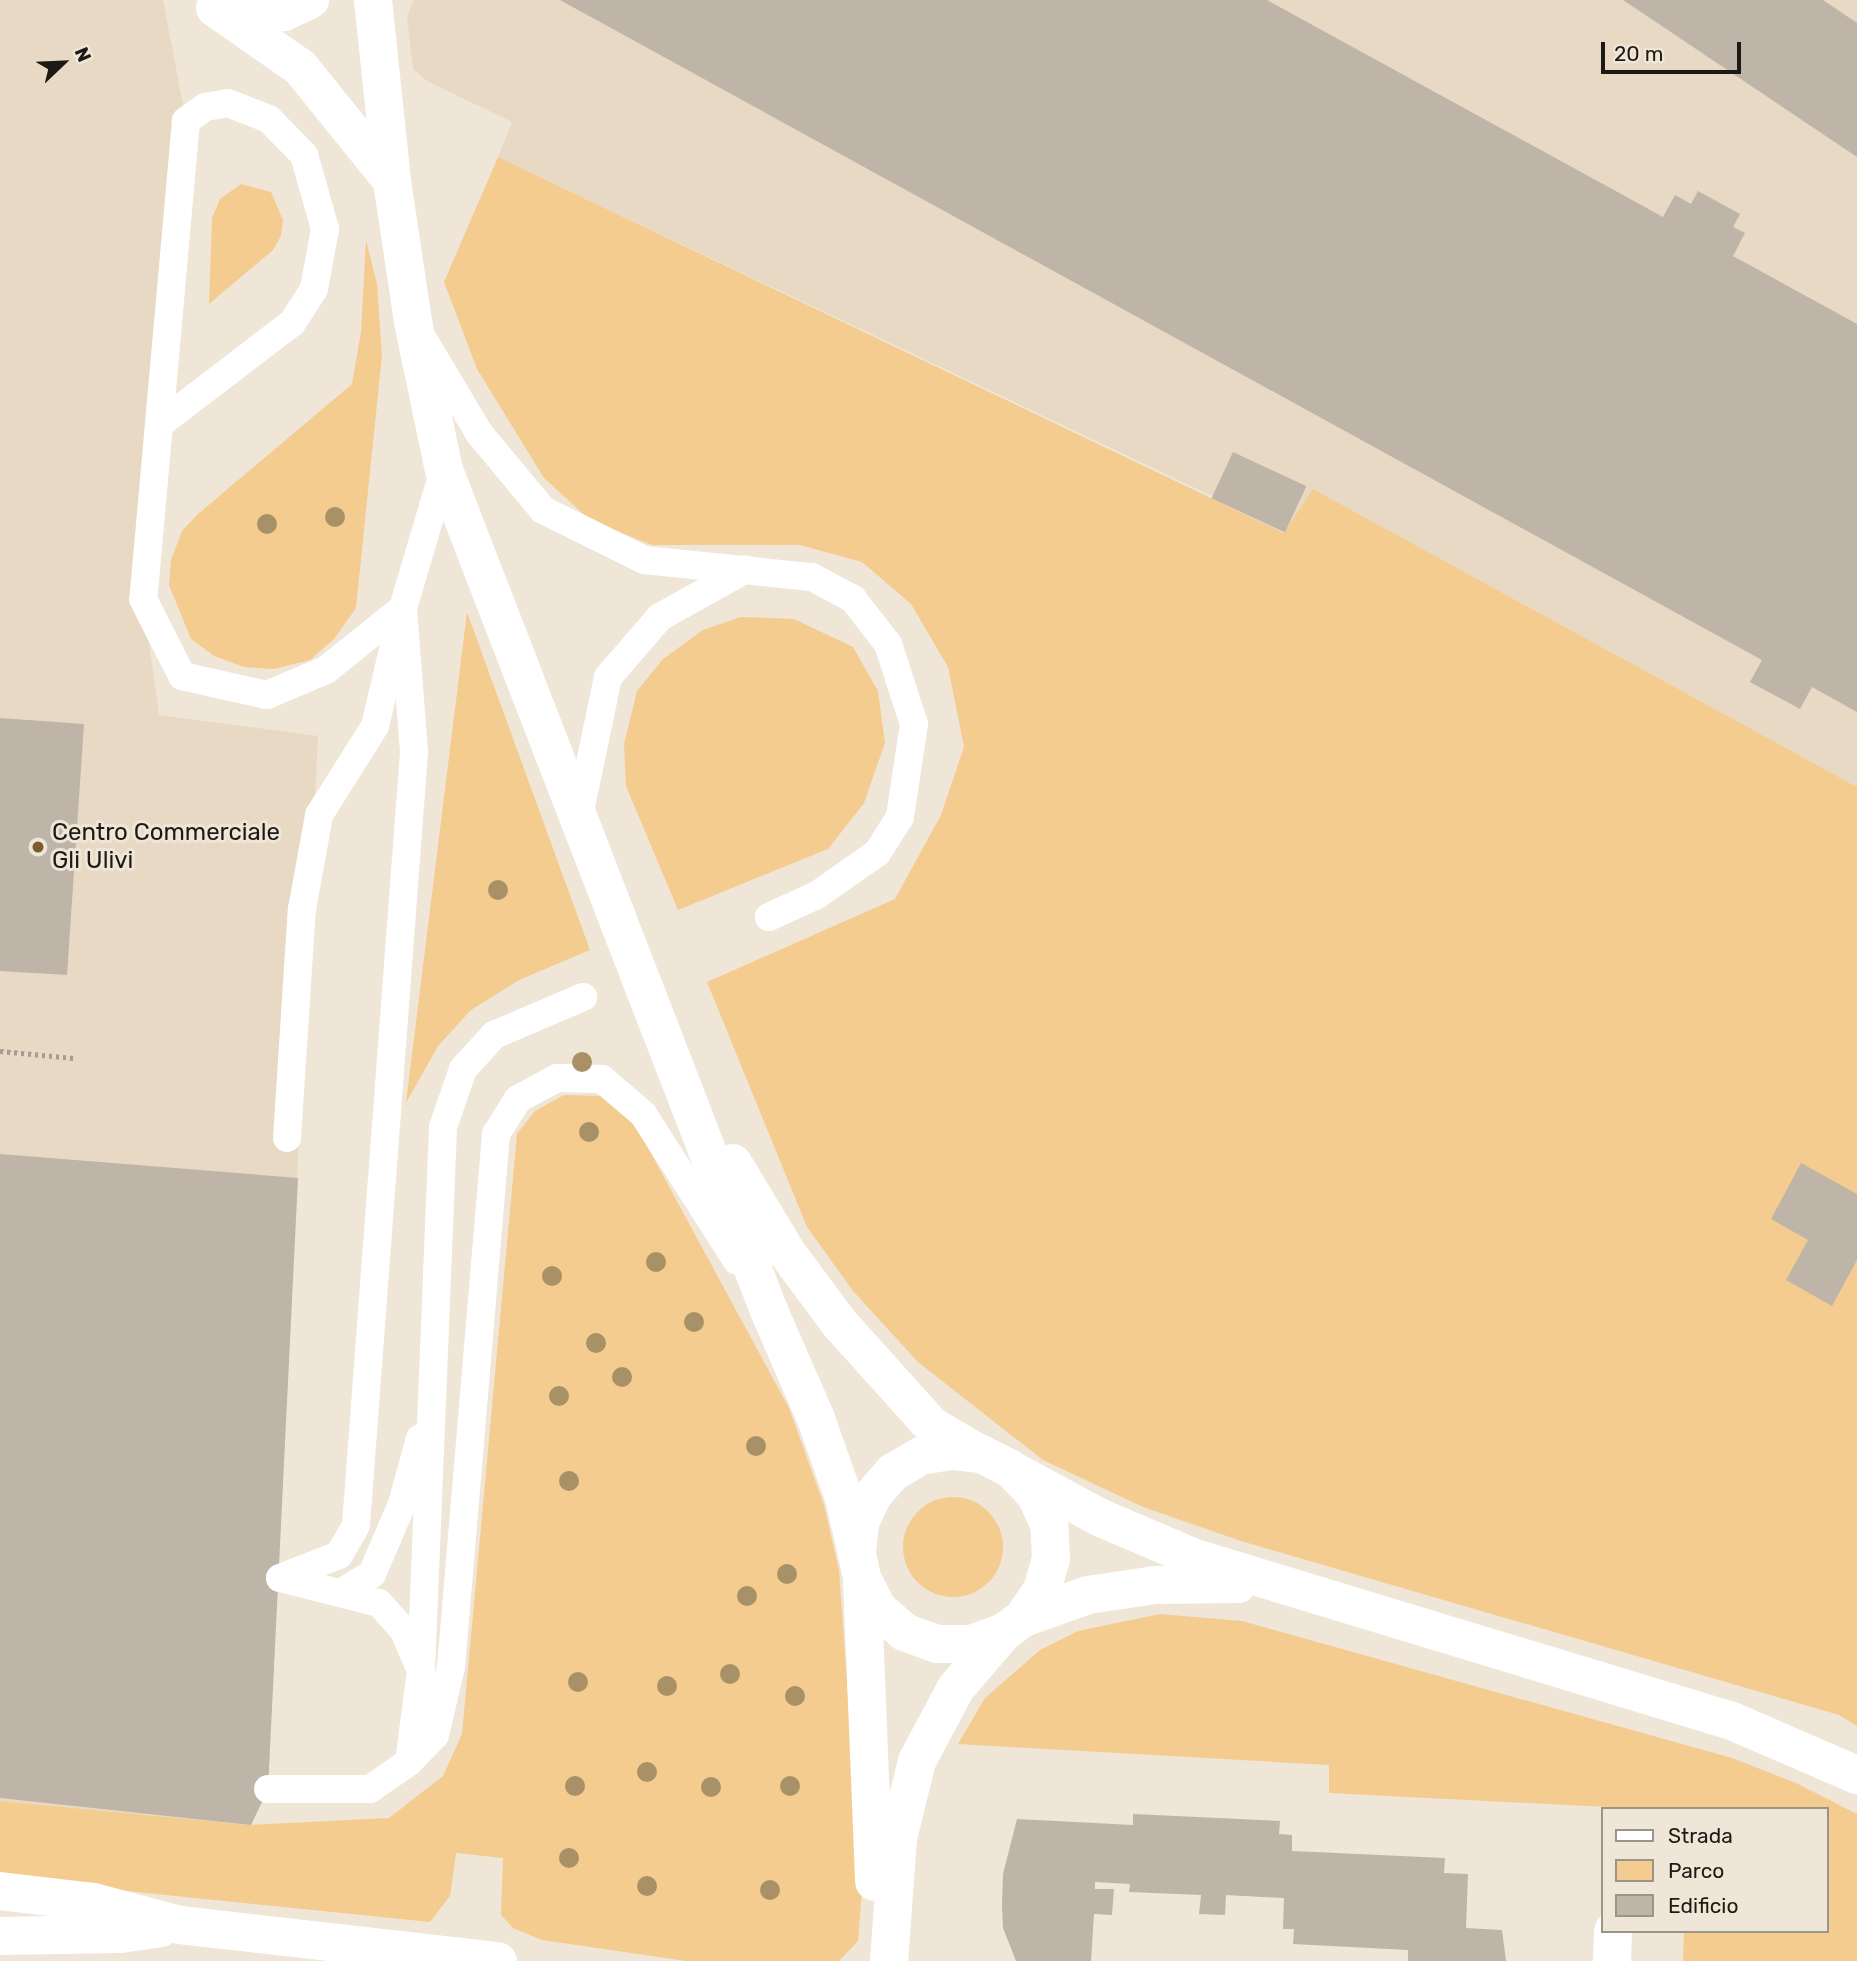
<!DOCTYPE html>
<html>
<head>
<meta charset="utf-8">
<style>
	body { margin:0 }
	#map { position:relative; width:1857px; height:1961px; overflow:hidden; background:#f0e6d7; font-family:Rubik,sans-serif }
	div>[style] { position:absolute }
	.built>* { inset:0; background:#e7d9c4 }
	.green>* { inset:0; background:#f4cc8f }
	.round { border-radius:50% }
	.building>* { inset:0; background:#beb4a7; transform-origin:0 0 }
	.path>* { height:4.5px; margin-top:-2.25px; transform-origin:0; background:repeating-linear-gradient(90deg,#a49d91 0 3.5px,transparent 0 7px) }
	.service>* { height:28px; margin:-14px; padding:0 14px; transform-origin:14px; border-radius:14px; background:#fff }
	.minor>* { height:38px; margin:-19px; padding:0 19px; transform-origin:19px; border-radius:19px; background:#fff }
	.trees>* { width:20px; height:20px; margin:-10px; border-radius:50%; background:#a89166 }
	.dots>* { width:19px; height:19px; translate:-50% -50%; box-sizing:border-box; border:4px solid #f0e6d7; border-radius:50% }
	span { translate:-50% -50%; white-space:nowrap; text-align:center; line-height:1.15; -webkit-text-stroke:6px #f0e6d7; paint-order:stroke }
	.poi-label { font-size:24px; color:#1d1914 }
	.left { translate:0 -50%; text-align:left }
	.legend { position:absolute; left:1601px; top:1807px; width:228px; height:126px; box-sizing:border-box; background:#f0e6d7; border:2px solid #9c9489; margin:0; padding:9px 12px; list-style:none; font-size:21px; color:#1d1914 }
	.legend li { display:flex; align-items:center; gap:14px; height:35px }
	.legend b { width:35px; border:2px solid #9c9489 }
	.north { position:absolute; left:28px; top:28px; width:70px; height:70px; -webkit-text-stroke:5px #f0e6d7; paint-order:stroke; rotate:67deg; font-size:19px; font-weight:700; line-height:28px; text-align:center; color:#1d1914 }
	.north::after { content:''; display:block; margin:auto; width:24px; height:32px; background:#1d1914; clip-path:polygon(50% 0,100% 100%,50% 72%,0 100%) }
	.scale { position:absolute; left:1601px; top:42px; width:140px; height:32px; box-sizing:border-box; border:4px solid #1d1914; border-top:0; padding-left:9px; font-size:21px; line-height:24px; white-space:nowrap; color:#1d1914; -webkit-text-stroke:5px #f0e6d7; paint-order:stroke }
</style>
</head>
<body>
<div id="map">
	<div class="built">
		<div style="clip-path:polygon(0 0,163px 0,186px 121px,143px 599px,159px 715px,318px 736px,268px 1789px,251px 1825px,0 1801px)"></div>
		<div style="clip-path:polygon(414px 0,1857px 0,1857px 787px,1313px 489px,1290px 533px,498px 157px,512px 122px,427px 81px,413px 69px,407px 16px)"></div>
	</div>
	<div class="green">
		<div style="clip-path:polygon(498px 157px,1284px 533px,1313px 489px,1857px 787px,1857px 1726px,1839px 1715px,1241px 1541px,1143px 1507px,1043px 1460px,918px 1362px,853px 1291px,807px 1227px,707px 982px,895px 899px,941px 815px,964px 747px,948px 667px,911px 604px,862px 562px,800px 545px,652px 545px,591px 521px,544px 478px,477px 369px,444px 282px)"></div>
		<div style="clip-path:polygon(241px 184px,271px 192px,283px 220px,281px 236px,273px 250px,209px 304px,212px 218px,220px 199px)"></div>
		<div style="clip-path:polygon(366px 240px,377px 284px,382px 355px,356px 608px,334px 639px,310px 660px,274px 669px,244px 667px,214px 656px,191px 639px,169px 585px,171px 560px,182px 531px,198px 514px,352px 384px,361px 332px)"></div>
		<div style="clip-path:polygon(467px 612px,590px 950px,519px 980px,471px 1010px,438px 1046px,406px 1103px)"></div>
		<div style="clip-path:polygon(741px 617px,794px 619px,853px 647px,878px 691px,885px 743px,864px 803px,828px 849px,678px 910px,626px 786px,624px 744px,637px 691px,663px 659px,703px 630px)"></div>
		<div style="clip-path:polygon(564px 1095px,602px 1096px,634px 1122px,789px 1408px,824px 1505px,839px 1570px,862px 1891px,858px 1941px,839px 1961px,686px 1961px,542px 1940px,513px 1928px,501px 1915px,503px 1858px,456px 1853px,450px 1896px,430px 1922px,0 1878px,0 1801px,251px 1825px,389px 1818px,443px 1776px,462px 1734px,517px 1134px,535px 1111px)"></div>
		<div class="round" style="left:903px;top:1497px;width:100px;height:100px"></div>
		<div style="clip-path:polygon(1160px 1614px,1242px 1621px,1732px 1758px,1796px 1783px,1857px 1814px,1857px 1961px,1683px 1961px,1684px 1931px,1827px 1931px,1827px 1809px,1647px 1809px,1329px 1793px,1329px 1765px,958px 1744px,985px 1698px,1040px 1650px,1078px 1631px)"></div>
	</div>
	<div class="building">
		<div style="clip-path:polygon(560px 0,1267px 0,1663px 217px,1675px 195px,1691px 204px,1698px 191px,1740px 214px,1733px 227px,1745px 233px,1733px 256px,1857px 324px,1857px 712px,1812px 687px,1800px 709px,1750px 682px,1762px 660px)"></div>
		<div style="clip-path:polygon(1623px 0,1823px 0,1857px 23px,1857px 157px)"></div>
		<div style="left:1233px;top:452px;width:81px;height:51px;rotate:25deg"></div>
		<div style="clip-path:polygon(0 718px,84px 724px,67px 975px,0 971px)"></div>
		<div style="clip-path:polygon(0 1154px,298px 1178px,268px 1789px,251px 1825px,0 1798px)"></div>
		<div style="clip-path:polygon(1801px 1163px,1857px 1194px,1857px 1260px,1832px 1306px,1786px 1280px,1808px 1240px,1771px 1219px)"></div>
		<div style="clip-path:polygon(1133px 1814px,1280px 1821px,1279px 1834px,1292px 1835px,1292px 1851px,1445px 1858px,1444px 1873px,1468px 1874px,1466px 1928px,1502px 1930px,1506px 1961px,1408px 1961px,1408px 1950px,1293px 1944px,1294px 1929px,1283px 1929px,1284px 1898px,1226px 1895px,1225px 1915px,1199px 1914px,1201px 1895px,1129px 1892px,1130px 1884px,1095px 1882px,1095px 1889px,1114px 1889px,1112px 1915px,1094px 1914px,1091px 1961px,1016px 1961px,1003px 1928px,1002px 1905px,1003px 1874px,1017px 1819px,1133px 1825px)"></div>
	</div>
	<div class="path">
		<div style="left:0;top:1051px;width:74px;rotate:5.4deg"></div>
	</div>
	<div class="service">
		<div style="left:423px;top:339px;width:109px;rotate:59.2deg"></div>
		<div style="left:479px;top:433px;width:100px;rotate:50.3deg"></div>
		<div style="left:543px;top:510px;width:113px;rotate:26.3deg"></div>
		<div style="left:644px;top:560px;width:169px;rotate:5.8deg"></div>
		<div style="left:812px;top:577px;width:47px;rotate:28.2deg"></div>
		<div style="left:853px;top:599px;width:57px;rotate:52.1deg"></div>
		<div style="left:888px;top:644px;width:84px;rotate:72deg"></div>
		<div style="left:914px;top:724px;width:94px;rotate:98.6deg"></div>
		<div style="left:900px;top:817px;width:43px;rotate:122.6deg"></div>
		<div style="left:877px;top:853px;width:73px;rotate:145deg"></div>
		<div style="left:817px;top:895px;width:53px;rotate:155.4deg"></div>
		<div style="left:161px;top:423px;width:165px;rotate:-37.4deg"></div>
		<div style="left:292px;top:323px;width:40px;rotate:-57.1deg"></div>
		<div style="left:314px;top:289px;width:61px;rotate:-79.6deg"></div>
		<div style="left:325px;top:229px;width:77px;rotate:-105.8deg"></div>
		<div style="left:304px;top:155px;width:50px;rotate:-134.2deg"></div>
		<div style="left:269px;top:119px;width:44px;rotate:-158.7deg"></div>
		<div style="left:228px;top:103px;width:23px;rotate:170deg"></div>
		<div style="left:205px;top:107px;width:24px;rotate:144deg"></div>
		<div style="left:186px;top:121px;width:480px;rotate:95.1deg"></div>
		<div style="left:143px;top:599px;width:86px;rotate:63.1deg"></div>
		<div style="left:182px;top:676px;width:87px;rotate:12.6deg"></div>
		<div style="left:267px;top:695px;width:64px;rotate:-23deg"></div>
		<div style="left:326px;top:670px;width:99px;rotate:-38.8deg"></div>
		<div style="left:579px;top:816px;width:142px;rotate:-78.2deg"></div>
		<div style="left:608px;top:677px;width:79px;rotate:-49.1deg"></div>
		<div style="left:660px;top:617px;width:98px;rotate:-29.2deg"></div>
		<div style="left:287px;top:1138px;width:229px;rotate:-86.3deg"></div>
		<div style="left:302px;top:909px;width:96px;rotate:-79.7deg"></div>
		<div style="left:319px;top:815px;width:105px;rotate:-57.8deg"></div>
		<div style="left:375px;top:726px;width:121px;rotate:-76.7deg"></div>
		<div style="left:403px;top:608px;width:144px;rotate:-73.5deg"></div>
		<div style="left:280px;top:1578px;width:63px;rotate:-21.3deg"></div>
		<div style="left:339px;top:1555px;width:34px;rotate:-60deg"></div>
		<div style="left:356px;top:1525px;width:775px;rotate:-85.71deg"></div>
		<div style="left:414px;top:752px;width:144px;rotate:-94.4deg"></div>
		<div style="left:280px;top:1578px;width:102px;rotate:14.2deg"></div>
		<div style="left:379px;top:1603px;width:38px;rotate:48deg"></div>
		<div style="left:404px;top:1631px;width:36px;rotate:67deg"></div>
		<div style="left:342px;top:1592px;width:35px;rotate:-31deg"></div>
		<div style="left:372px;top:1574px;width:76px;rotate:-66.8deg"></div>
		<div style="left:402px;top:1504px;width:68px;rotate:-74.7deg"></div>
		<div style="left:409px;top:1762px;width:37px;rotate:-46deg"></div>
		<div style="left:435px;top:1735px;width:70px;rotate:-76.8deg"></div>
		<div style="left:451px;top:1667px;width:535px;rotate:-85.17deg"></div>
		<div style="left:496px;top:1134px;width:41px;rotate:-57.8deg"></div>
		<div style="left:518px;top:1099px;width:44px;rotate:-28.3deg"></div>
		<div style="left:557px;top:1078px;width:45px;rotate:1.3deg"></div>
		<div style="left:602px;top:1079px;width:54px;rotate:40.5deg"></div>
		<div style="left:643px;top:1114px;width:174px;rotate:57.4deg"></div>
		<div style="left:268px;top:1789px;width:102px"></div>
		<div style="left:370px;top:1789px;width:47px;rotate:-34.7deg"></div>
		<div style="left:409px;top:1762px;width:92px;rotate:-82.5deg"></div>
		<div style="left:421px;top:1671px;width:544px;rotate:-87.68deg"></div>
		<div style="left:443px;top:1127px;width:61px;rotate:-71deg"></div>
		<div style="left:463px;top:1069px;width:46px;rotate:-47.6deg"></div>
		<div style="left:494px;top:1035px;width:97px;rotate:-23.1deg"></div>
	</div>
	<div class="minor">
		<div style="left:373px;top:0;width:182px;rotate:84deg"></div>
		<div style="left:392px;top:181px;width:143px;rotate:81.5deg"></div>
		<div style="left:413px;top:322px;width:151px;rotate:78.2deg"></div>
		<div style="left:444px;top:470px;width:904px;rotate:68.86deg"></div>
		<div style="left:770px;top:1313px;width:116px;rotate:66.5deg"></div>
		<div style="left:816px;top:1419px;width:84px;rotate:70.5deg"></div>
		<div style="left:844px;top:1498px;width:57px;rotate:76.9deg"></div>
		<div style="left:215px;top:8px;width:103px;rotate:34.8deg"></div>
		<div style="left:300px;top:67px;width:146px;rotate:51.1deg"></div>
		<div style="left:221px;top:9px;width:33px;rotate:12deg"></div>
		<div style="left:253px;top:16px;width:31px;rotate:-7deg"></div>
		<div style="left:284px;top:12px;width:29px;rotate:-25deg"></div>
		<div style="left:733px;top:1163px;width:106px;rotate:58.9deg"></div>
		<div style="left:788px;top:1254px;width:87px;rotate:53.4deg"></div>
		<div style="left:840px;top:1324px;width:137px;rotate:48deg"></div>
		<div style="left:932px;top:1426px;width:53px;rotate:30.4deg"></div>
		<div style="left:1021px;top:1475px;width:91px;rotate:28.3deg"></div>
		<div style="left:1101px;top:1518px;width:102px;rotate:23.1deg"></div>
		<div style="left:1195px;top:1558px;width:561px;rotate:16.89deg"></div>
		<div style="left:1732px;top:1721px;width:136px;rotate:23.4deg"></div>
		<div style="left:862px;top:1579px;width:303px;rotate:87.7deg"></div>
		<div style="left:1023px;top:1618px;width:69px;rotate:-19.5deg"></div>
		<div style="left:1088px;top:1595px;width:68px;rotate:-8.5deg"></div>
		<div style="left:1155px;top:1585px;width:83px;rotate:-0.7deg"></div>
		<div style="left:0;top:1891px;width:95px;rotate:6.7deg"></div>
		<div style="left:94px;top:1902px;width:89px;rotate:15deg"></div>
		<div style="left:180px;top:1925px;width:320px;rotate:6.5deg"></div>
		<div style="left:0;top:1936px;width:120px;rotate:-1deg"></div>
		<div style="left:120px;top:1934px;width:41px;rotate:-8.3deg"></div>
		<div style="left:889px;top:1961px;width:123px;rotate:-85.8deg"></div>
		<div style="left:898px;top:1838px;width:79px;rotate:-76.1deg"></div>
		<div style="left:917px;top:1761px;width:83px;rotate:-61.9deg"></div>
		<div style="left:956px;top:1688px;width:74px;rotate:-49.4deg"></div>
		<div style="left:1004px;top:1632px;width:24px;rotate:-36deg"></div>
		<div style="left:1023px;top:1618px;width:34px;rotate:-56deg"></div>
		<div style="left:1042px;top:1590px;width:33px;rotate:-74deg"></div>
		<div style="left:1051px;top:1558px;width:34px;rotate:-93deg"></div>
		<div style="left:1049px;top:1524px;width:33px;rotate:-115deg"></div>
		<div style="left:1035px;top:1494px;width:35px;rotate:-134deg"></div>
		<div style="left:1011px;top:1469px;width:34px;rotate:-153deg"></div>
		<div style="left:981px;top:1454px;width:30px;rotate:-174deg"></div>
		<div style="left:951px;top:1451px;width:30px;rotate:171deg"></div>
		<div style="left:921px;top:1456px;width:32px;rotate:150deg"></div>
		<div style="left:893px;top:1472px;width:30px;rotate:131deg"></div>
		<div style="left:873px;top:1495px;width:31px;rotate:115deg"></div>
		<div style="left:860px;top:1523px;width:31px;rotate:96deg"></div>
		<div style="left:857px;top:1554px;width:25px;rotate:78deg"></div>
		<div style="left:862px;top:1578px;width:35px;rotate:63deg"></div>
		<div style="left:878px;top:1609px;width:35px;rotate:41deg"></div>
		<div style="left:904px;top:1632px;width:35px;rotate:20deg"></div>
		<div style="left:937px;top:1644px;width:34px"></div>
		<div style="left:971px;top:1644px;width:35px;rotate:-20deg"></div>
		<div style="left:1612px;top:1961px;width:30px;rotate:-88deg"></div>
	</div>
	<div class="trees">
		<div style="left:335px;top:517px"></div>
		<div style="left:267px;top:524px"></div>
		<div style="left:498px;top:890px"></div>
		<div style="left:582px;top:1062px"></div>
		<div style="left:589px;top:1132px"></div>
		<div style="left:656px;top:1262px"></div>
		<div style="left:552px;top:1276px"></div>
		<div style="left:694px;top:1322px"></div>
		<div style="left:596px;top:1343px"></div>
		<div style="left:622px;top:1377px"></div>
		<div style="left:559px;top:1396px"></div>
		<div style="left:756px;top:1446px"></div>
		<div style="left:569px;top:1481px"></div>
		<div style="left:787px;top:1574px"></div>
		<div style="left:747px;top:1596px"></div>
		<div style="left:730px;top:1674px"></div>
		<div style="left:578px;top:1682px"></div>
		<div style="left:667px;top:1686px"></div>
		<div style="left:795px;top:1696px"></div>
		<div style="left:647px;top:1772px"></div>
		<div style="left:575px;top:1786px"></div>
		<div style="left:790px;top:1786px"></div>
		<div style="left:711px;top:1787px"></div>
		<div style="left:569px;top:1858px"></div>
		<div style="left:647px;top:1886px"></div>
		<div style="left:770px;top:1890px"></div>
	</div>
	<div class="dots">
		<div style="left:38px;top:847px;background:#795c2f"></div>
	</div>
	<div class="poi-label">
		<span class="left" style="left:52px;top:847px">Centro Commerciale<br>Gli Ulivi</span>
	</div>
	<ul class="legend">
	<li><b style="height:9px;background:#fff"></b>Strada</li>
	<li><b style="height:19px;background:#f4cc8f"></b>Parco</li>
	<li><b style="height:19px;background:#beb4a7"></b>Edificio</li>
	</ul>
	<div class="north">N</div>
	<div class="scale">20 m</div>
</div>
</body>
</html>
